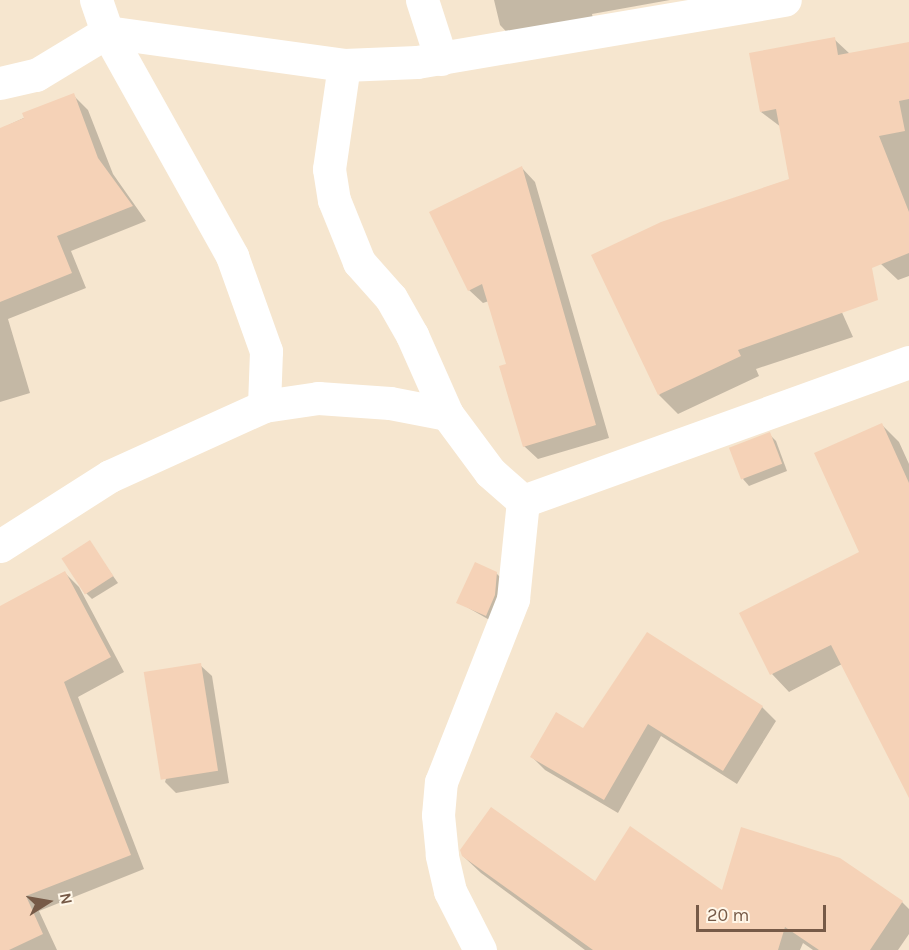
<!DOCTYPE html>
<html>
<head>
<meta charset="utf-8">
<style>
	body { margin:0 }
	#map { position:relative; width:909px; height:950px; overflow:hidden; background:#fef4e1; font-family:Karla,sans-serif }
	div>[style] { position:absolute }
	.residential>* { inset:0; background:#f6e6cf; transform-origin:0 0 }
	.shadow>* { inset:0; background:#0003 }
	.building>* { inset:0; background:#f5d2b7; transform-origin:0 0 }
	.minor>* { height:33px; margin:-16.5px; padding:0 16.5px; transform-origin:16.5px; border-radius:16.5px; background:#fff }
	span { translate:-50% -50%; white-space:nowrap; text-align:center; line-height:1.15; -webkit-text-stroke:4.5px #fff7e9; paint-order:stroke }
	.north { position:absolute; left:18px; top:872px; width:60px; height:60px; -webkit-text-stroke:4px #fff7e9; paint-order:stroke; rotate:79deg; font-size:16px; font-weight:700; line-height:24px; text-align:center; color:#765a47 }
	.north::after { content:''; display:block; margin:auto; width:21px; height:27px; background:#765a47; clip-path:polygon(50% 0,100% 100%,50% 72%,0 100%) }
	.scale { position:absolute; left:696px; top:905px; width:130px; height:27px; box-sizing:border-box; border:3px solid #765a47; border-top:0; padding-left:8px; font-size:18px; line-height:21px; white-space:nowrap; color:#765a47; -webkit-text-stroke:4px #fff7e9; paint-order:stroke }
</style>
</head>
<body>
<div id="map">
	<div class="residential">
		<div style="left:0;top:0;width:909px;height:950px"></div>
	</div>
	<div class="shadow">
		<div style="clip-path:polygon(494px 0,670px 0,592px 14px,595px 26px,518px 44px,500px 25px)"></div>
		<div style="clip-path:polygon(834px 39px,850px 54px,909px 44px,909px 276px,898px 280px,881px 264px,781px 127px,761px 112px)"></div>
		<div style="clip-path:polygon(73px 95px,88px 110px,113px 174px,146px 221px,71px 251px,86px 288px,8px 319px,30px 393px,0 402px,0 129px)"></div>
		<div style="clip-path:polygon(522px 168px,535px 182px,609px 438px,538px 459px,524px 446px,508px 365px,489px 301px,483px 303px,469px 290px)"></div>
		<div style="clip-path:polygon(794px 205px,853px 337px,756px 369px,759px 376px,678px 414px,659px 395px)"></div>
		<div style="clip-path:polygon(882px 425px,899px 442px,909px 464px,909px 794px,842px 664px,789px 692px,772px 674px,861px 553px)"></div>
		<div style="clip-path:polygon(769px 434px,776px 441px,787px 471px,749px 486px,743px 479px)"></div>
		<div style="clip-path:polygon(89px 542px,118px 583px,92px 599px,86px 593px)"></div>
		<div style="clip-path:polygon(65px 573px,79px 587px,124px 672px,78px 697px,144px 869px,39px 911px,57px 950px,0 950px,0 608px)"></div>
		<div style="clip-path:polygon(496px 573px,503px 580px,493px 622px,458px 602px)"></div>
		<div style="clip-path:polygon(200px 665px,212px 676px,229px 783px,176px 793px,165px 782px)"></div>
		<div style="clip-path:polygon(762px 707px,776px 721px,737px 784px,661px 736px,618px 813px,545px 770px,532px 757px,584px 730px)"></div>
		<div style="clip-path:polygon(463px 856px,596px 884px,902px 902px,909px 909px,909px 934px,898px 950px,813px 950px,803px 943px,800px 950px,585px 950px,481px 873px)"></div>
	</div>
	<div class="building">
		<div style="clip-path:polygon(835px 37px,838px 55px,909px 42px,909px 99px,899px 101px,905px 131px,879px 136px,909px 212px,909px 253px,872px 268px,878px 300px,738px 350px,741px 356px,658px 395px,591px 255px,661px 222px,789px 179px,776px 109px,760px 112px,749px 53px)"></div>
		<div style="clip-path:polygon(74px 93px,98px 158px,133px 206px,57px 236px,72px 273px,0 302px,0 128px,24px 118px,22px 113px)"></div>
		<div style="clip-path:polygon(522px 166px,596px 425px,523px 447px,499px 366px,506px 364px,482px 284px,468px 291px,429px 212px)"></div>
		<div style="clip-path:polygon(882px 423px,909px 483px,909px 798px,831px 645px,770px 675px,739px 613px,859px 552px,814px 453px)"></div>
		<div style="left:770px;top:432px;width:34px;height:44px;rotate:69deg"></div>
		<div style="left:90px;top:540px;width:43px;height:34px;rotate:57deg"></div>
		<div style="clip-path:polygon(475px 562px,497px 572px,495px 595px,486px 616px,456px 603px)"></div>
		<div style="clip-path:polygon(65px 571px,111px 657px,64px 682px,131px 855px,26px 896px,43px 934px,9px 950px,0 950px,0 606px)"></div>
		<div style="clip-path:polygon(647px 632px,763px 706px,723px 771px,648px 724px,604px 800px,530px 757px,556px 712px,583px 728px)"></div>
		<div style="left:201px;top:663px;width:109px;height:58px;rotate:81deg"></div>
		<div style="clip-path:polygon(491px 807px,595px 881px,630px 826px,722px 890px,741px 827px,840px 858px,903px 901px,870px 950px,819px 950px,785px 927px,778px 950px,593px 950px,462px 856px,460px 850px)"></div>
	</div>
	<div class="minor">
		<div style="left:96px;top:0;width:34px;rotate:71deg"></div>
		<div style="left:107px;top:32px;width:257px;rotate:60.8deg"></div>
		<div style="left:232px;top:256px;width:101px;rotate:70.3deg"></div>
		<div style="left:266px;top:351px;width:55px;rotate:92.1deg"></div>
		<div style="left:422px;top:0;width:62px;rotate:72.1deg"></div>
		<div style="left:344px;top:65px;width:105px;rotate:98.2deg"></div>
		<div style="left:329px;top:169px;width:31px;rotate:81deg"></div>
		<div style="left:334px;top:200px;width:67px;rotate:68deg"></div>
		<div style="left:359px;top:262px;width:48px;rotate:48.4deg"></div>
		<div style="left:391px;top:298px;width:43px;rotate:60.4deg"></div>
		<div style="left:412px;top:335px;width:86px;rotate:66.1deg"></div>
		<div style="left:0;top:83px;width:37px;rotate:-13deg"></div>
		<div style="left:36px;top:75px;width:83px;rotate:-31.2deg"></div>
		<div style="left:107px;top:32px;width:239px;rotate:7.9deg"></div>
		<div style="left:344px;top:65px;width:73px;rotate:-2.4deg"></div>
		<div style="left:417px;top:62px;width:373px;rotate:-9.6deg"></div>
		<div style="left:0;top:546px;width:130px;rotate:-32.5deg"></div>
		<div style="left:110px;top:476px;width:169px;rotate:-24.4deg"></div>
		<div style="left:264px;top:406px;width:55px;rotate:-8.4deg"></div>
		<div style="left:318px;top:398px;width:72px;rotate:4deg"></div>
		<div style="left:390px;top:403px;width:58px;rotate:10.9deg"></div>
		<div style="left:447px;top:414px;width:72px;rotate:53.4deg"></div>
		<div style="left:490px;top:472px;width:44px;rotate:41.3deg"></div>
		<div style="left:523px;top:501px;width:410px;rotate:-19.8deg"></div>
		<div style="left:480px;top:950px;width:66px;rotate:-117deg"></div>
		<div style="left:450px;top:891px;width:37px;rotate:-103deg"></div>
		<div style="left:442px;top:855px;width:40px;rotate:-95.7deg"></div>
		<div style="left:438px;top:815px;width:33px;rotate:-85deg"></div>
		<div style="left:441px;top:782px;width:197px;rotate:-68.5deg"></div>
		<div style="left:513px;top:599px;width:99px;rotate:-84.2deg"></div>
	</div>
	<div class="north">N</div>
	<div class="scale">20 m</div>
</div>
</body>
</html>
